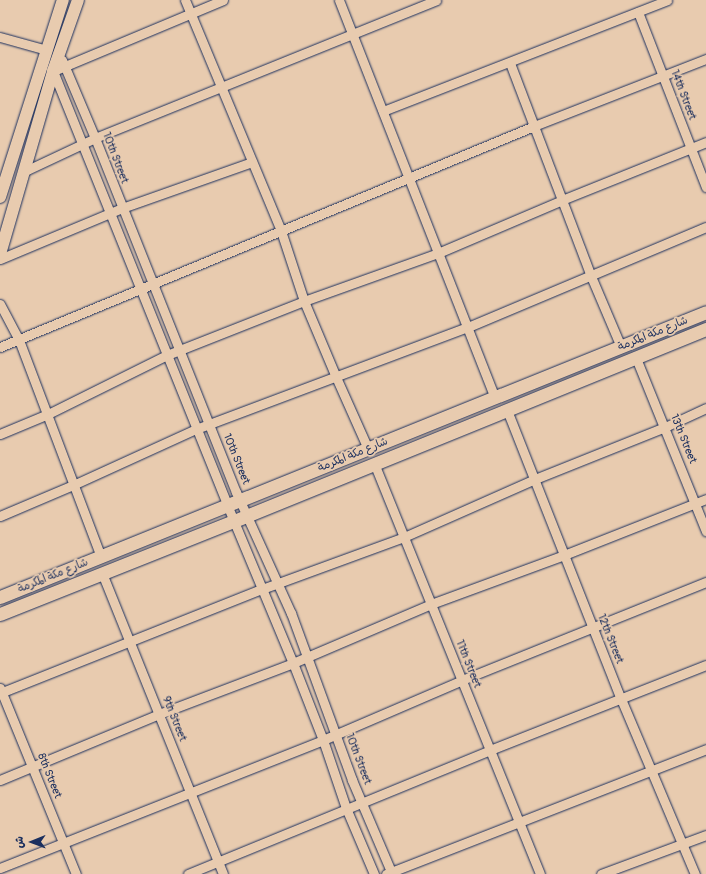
<!DOCTYPE html>
<html>
<head>
<meta charset="utf-8">
<style>
	body { margin:0 }
	#map { position:relative; width:706px; height:874px; overflow:hidden; background:#e8cbaf; font-family:Pangolin,"Playpen Sans Arabic",sans-serif }
	div>[style] { position:absolute }
	.roads { filter:drop-shadow(0 0 1px #1b2f5e) drop-shadow(0 0 1px #1b2f5e) }
	.minor>* { height:9px; margin:-4.5px; padding:0 4.5px; transform-origin:4.5px; border-radius:4.5px; background:#e8cbaf }
	.tertiary>* { height:12px; margin:-6px; padding:0 6px; transform-origin:6px; border-radius:6px; background:#e8cbaf }
	.secondary>* { height:13px; margin:-6.5px; padding:0 6.5px; transform-origin:6.5px; border-radius:6.5px; background:#e8cbaf }
	span { translate:-50% -50%; white-space:nowrap; text-align:center; line-height:1.15; -webkit-text-stroke:3.5px #e8cbaf; paint-order:stroke }
	.street-label { font-size:11px; color:#1b2f5e }
	.north { position:absolute; left:12px; top:822px; width:40px; height:40px; -webkit-text-stroke:3px #e8cbaf; paint-order:stroke; rotate:269deg; font-size:11px; font-weight:700; line-height:16px; text-align:center; color:#1b2f5e }
	.north::after { content:''; display:block; margin:auto; width:14px; height:18px; background:#1b2f5e; clip-path:polygon(50% 0,100% 100%,50% 72%,0 100%) }
</style>
</head>
<body>
<div id="map">
	<div class="roads">
		<div class="minor">
			<div style="left:185px;top:0;width:250px;rotate:67.4deg"></div>
			<div style="left:281px;top:231px;width:74px;rotate:71.8deg"></div>
			<div style="left:304px;top:301px;width:82px;rotate:67.2deg"></div>
			<div style="left:336px;top:377px;width:79px;rotate:66deg"></div>
			<div style="left:223px;top:0;width:184px;rotate:157.3deg"></div>
			<div style="left:53px;top:71px;width:470px;rotate:68.1deg"></div>
			<div style="left:228px;top:507px;width:169px;rotate:67.4deg"></div>
			<div style="left:293px;top:663px;width:83px;rotate:68.7deg"></div>
			<div style="left:323px;top:740px;width:72px;rotate:71.3deg"></div>
			<div style="left:346px;top:808px;width:72px;rotate:67deg"></div>
			<div style="left:339px;top:0;width:427px;rotate:68.6deg"></div>
			<div style="left:638px;top:12px;width:188px;rotate:68.8deg"></div>
			<div style="left:0;top:37px;width:49px;rotate:15.5deg"></div>
			<div style="left:62px;top:60px;width:85px;rotate:67.1deg"></div>
			<div style="left:95px;top:138px;width:381px;rotate:68.3deg"></div>
			<div style="left:236px;top:492px;width:133px;rotate:65.6deg"></div>
			<div style="left:291px;top:613px;width:178px;rotate:69.9deg"></div>
			<div style="left:352px;top:780px;width:102px;rotate:66.9deg"></div>
			<div style="left:510px;top:63px;width:226px;rotate:69.2deg"></div>
			<div style="left:590px;top:274px;width:79px;rotate:67deg"></div>
			<div style="left:383px;top:111px;width:305px;rotate:-21.3deg"></div>
			<div style="left:25px;top:171px;width:77px;rotate:-25.2deg"></div>
			<div style="left:95px;top:138px;width:368px;rotate:-22deg"></div>
			<div style="left:0;top:259px;width:132px;rotate:-22.7deg"></div>
			<div style="left:122px;top:208px;width:138px;rotate:-19.5deg"></div>
			<div style="left:0;top:304px;width:41px;rotate:62.2deg"></div>
			<div style="left:19px;top:340px;width:232px;rotate:69.3deg"></div>
			<div style="left:0;top:347px;width:578px;rotate:-22.48deg"></div>
			<div style="left:534px;top:126px;width:185px;rotate:-21.3deg"></div>
			<div style="left:636px;top:358px;width:187px;rotate:68deg"></div>
			<div style="left:507px;top:410px;width:311px;rotate:68.5deg"></div>
			<div style="left:621px;top:699px;width:190px;rotate:67.1deg"></div>
			<div style="left:0;top:434px;width:52px;rotate:-22.6deg"></div>
			<div style="left:48px;top:414px;width:133px;rotate:-26.4deg"></div>
			<div style="left:167px;top:355px;width:147px;rotate:-21.5deg"></div>
			<div style="left:304px;top:301px;width:142px;rotate:-19.7deg"></div>
			<div style="left:438px;top:253px;width:135px;rotate:-23.1deg"></div>
			<div style="left:562px;top:200px;width:155px;rotate:-21.9deg"></div>
			<div style="left:374px;top:463px;width:443px;rotate:68deg"></div>
			<div style="left:0;top:516px;width:79px;rotate:-23deg"></div>
			<div style="left:73px;top:485px;width:135px;rotate:-24.5deg"></div>
			<div style="left:196px;top:429px;width:290px;rotate:-20.6deg"></div>
			<div style="left:468px;top:327px;width:258px;rotate:-22.8deg"></div>
			<div style="left:102px;top:573px;width:324px;rotate:68.1deg"></div>
			<div style="left:0;top:688px;width:201px;rotate:67.8deg"></div>
			<div style="left:0;top:693px;width:282px;rotate:-21.7deg"></div>
			<div style="left:262px;top:589px;width:151px;rotate:-20.1deg"></div>
			<div style="left:404px;top:537px;width:143px;rotate:-23.9deg"></div>
			<div style="left:535px;top:479px;width:140px;rotate:-21.8deg"></div>
			<div style="left:665px;top:427px;width:45px;rotate:-24.9deg"></div>
			<div style="left:0;top:780px;width:172px;rotate:-22.5deg"></div>
			<div style="left:159px;top:714px;width:143px;rotate:-20.8deg"></div>
			<div style="left:293px;top:663px;width:150px;rotate:-23.1deg"></div>
			<div style="left:431px;top:604px;width:142px;rotate:-20.2deg"></div>
			<div style="left:564px;top:555px;width:153px;rotate:-21.5deg"></div>
			<div style="left:0;top:868px;width:347px;rotate:-21.6deg"></div>
			<div style="left:323px;top:740px;width:151px;rotate:-23.3deg"></div>
			<div style="left:462px;top:680px;width:263px;rotate:-21.9deg"></div>
			<div style="left:188px;top:874px;width:326px;rotate:-22.3deg"></div>
			<div style="left:490px;top:750px;width:232px;rotate:-21.5deg"></div>
			<div style="left:386px;top:874px;width:344px;rotate:-21.3deg"></div>
			<div style="left:601px;top:874px;width:112px;rotate:-20.4deg"></div>
		</div>
		<div class="tertiary">
			<div style="left:0;top:197px;width:207px;rotate:-72.3deg"></div>
			<div style="left:0;top:254px;width:191px;rotate:-73.8deg"></div>
			<div style="left:53px;top:71px;width:75px;rotate:-70.6deg"></div>
		</div>
		<div class="secondary">
			<div style="left:0;top:597px;width:761px;rotate:-21.98deg"></div>
			<div style="left:0;top:614px;width:252px;rotate:-21.7deg"></div>
			<div style="left:234px;top:521px;width:510px;rotate:-22.14deg"></div>
		</div>
	</div>
	<div class="street-label">
		<span style="left:683px;top:95px;rotate:69deg">14th Street</span>
		<span style="left:115px;top:158px;rotate:69deg">10th Street</span>
		<span style="left:653px;top:334px;rotate:-22deg">شارع مكة المكرمة</span>
		<span style="left:683px;top:439px;rotate:68deg">13th Street</span>
		<span style="left:353px;top:455px;rotate:-22deg">شارع مكة المكرمة</span>
		<span style="left:236px;top:459px;rotate:68deg">10th Street</span>
		<span style="left:53px;top:576px;rotate:-22deg">شارع مكة المكرمة</span>
		<span style="left:610px;top:639px;rotate:68deg">12th Street</span>
		<span style="left:468px;top:664px;rotate:68deg">11th Street</span>
		<span style="left:174px;top:719px;rotate:68deg">9th Street</span>
		<span style="left:358px;top:759px;rotate:69deg">10th Street</span>
		<span style="left:49px;top:776px;rotate:68deg">8th Street</span>
	</div>
	<div class="north">ش</div>
</div>
</body>
</html>
